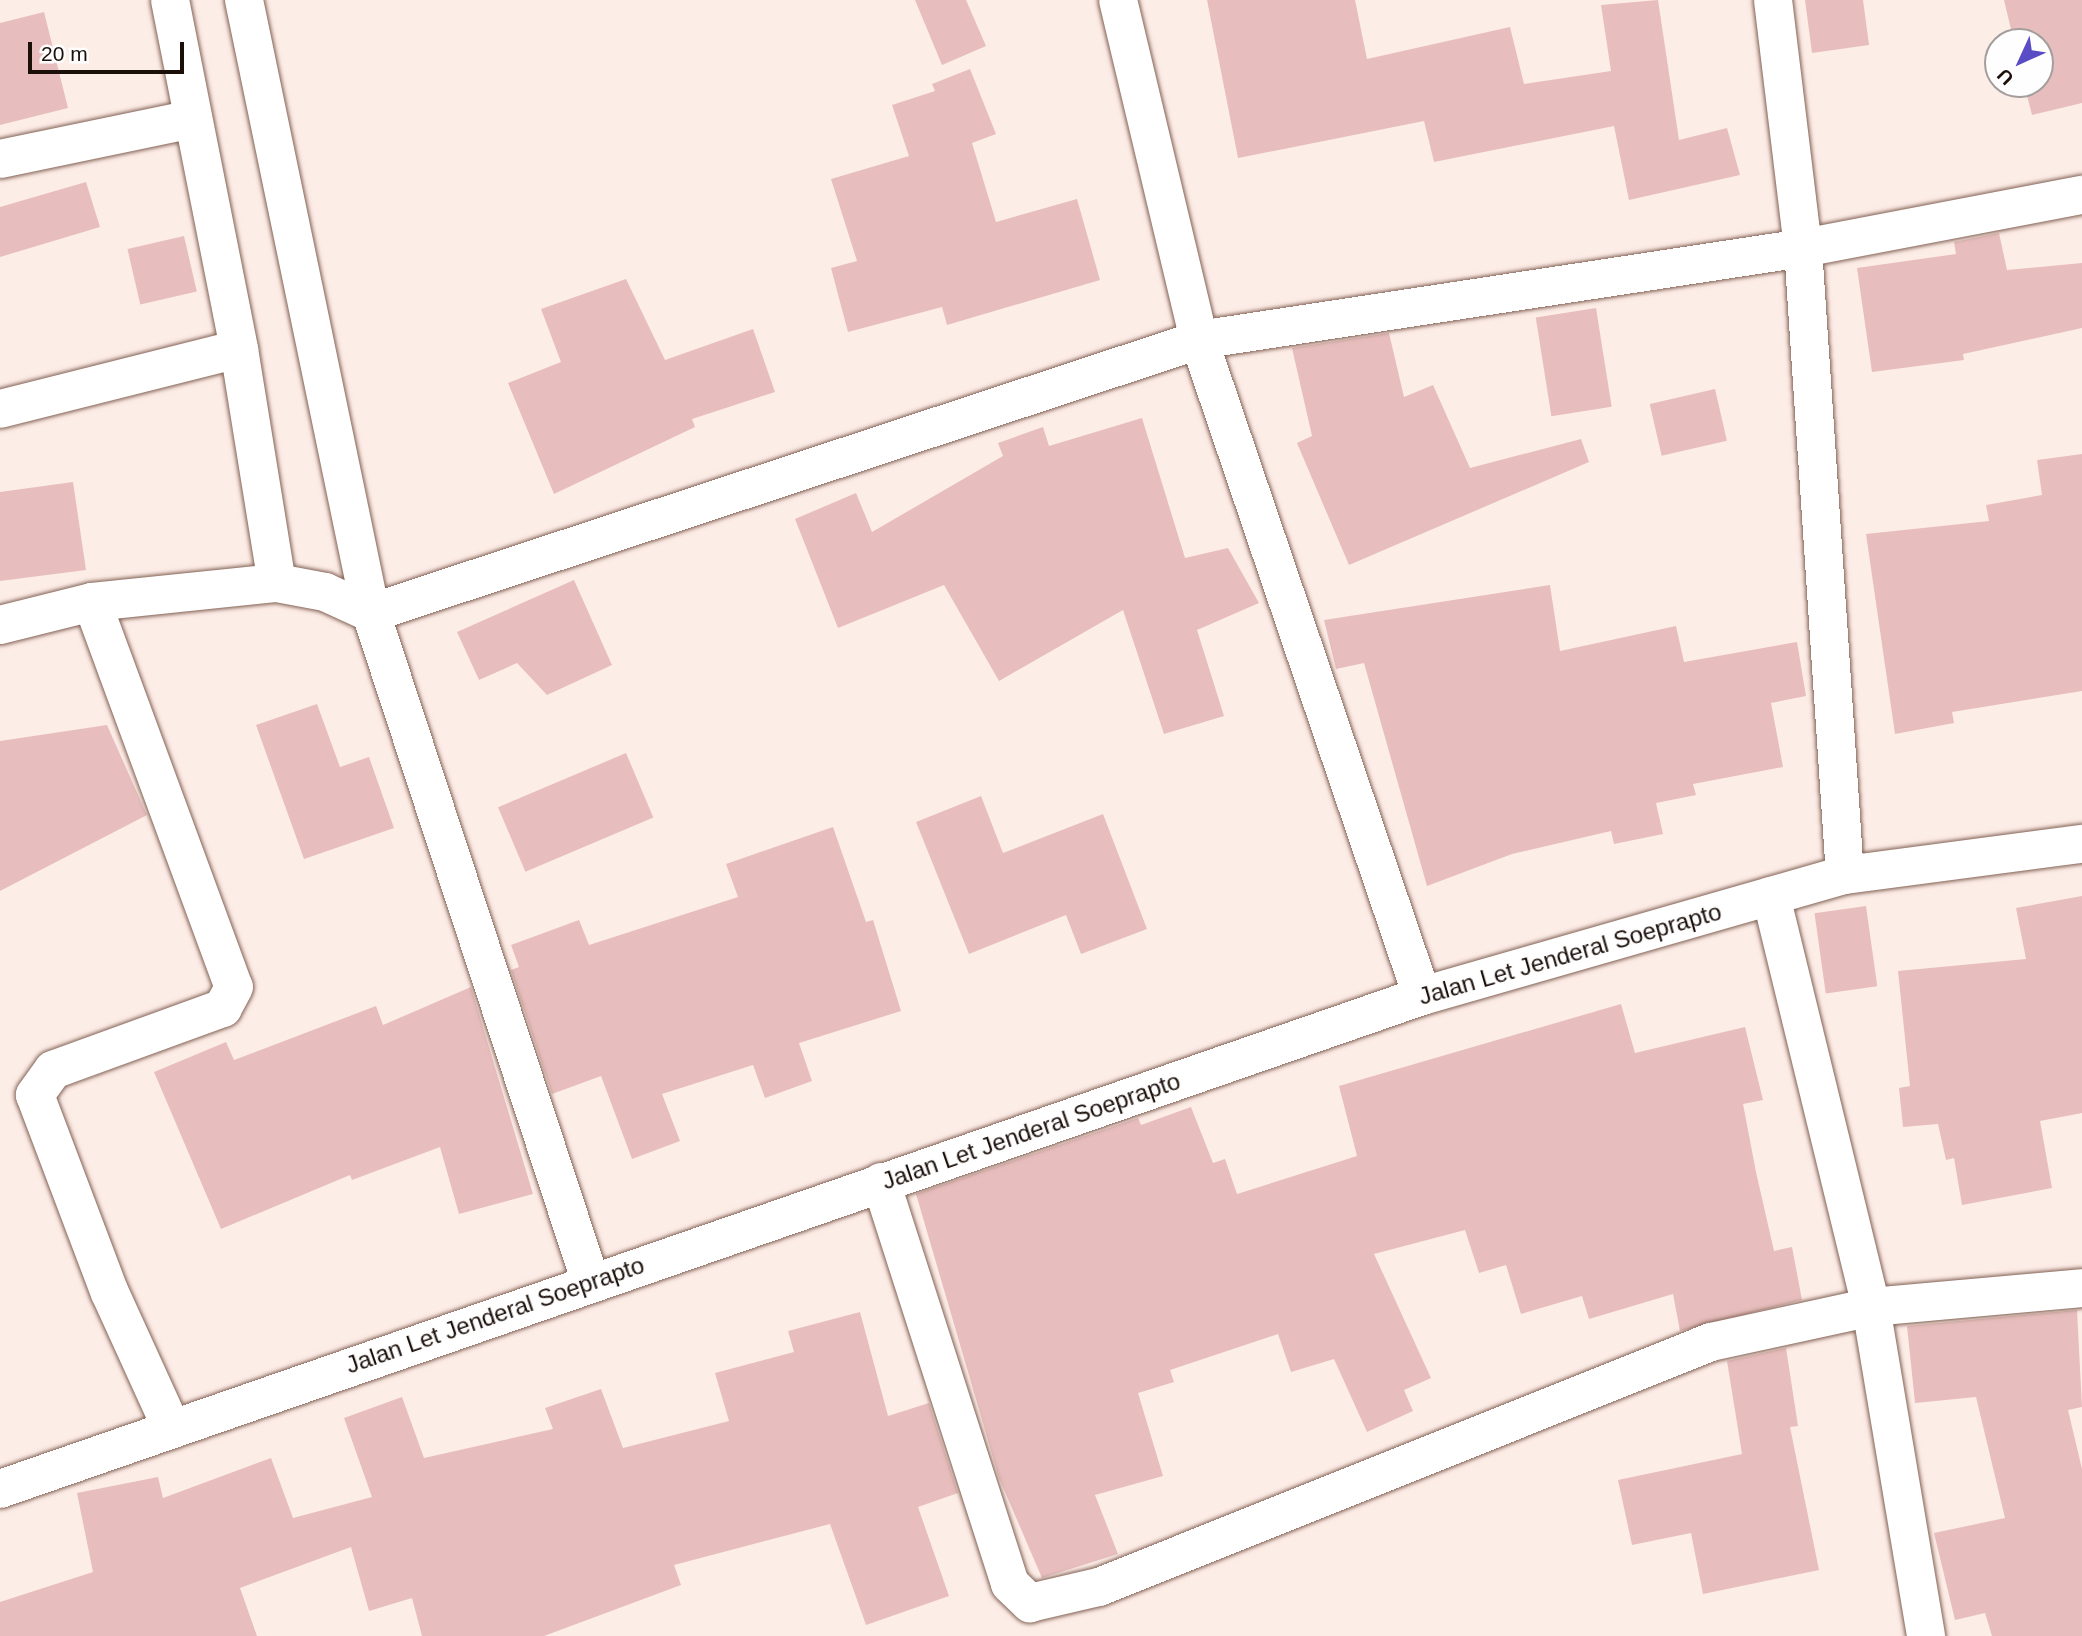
<!DOCTYPE html>
<html>
<head>
<meta charset="utf-8">
<style>
	body { margin:0 }
	#map { position:relative; width:2082px; height:1636px; overflow:hidden; background:#fdede7; font-family:Arial,sans-serif }
	div>[style] { position:absolute }
	.building>* { inset:0; background:#e7bebd; transform-origin:0 0 }
	.roads { filter:drop-shadow(0 0 2px #826154) drop-shadow(0 0 2px #826154) }
	.minor>* { height:38px; margin:-19px; padding:0 19px; transform-origin:19px; border-radius:19px; background:#fff }
	span { translate:-50% -50%; white-space:nowrap; text-align:center; line-height:1.15; -webkit-text-stroke:6px #fefefe; paint-order:stroke }
	.street-label { font-size:24px; color:#1b0f0a }
	.north { position:absolute; left:1984px; top:28px; width:70px; height:70px; box-sizing:border-box; background:#fefefe; border:2px solid #a39e9c; border-radius:50%; rotate:225deg; font-size:19px; font-weight:700; line-height:28px; text-align:center; color:#1b0f0a }
	.north::after { content:''; display:block; margin:auto; width:24px; height:32px; background:#594cc4; clip-path:polygon(50% 0,100% 100%,50% 72%,0 100%) }
	.scale { position:absolute; left:28px; top:42px; width:156px; height:32px; box-sizing:border-box; border:4px solid #1b0f0a; border-top:0; padding-left:9px; font-size:21px; line-height:24px; white-space:nowrap; color:#1b0f0a; -webkit-text-stroke:5px #fefefe; paint-order:stroke }
</style>
</head>
<body>
<div id="map">
	<div class="building">
		<div style="clip-path:polygon(915px 0,966px 0,986px 46px,942px 65px)"></div>
		<div style="clip-path:polygon(1207px 0,1355px 0,1367px 59px,1510px 27px,1524px 84px,1611px 71px,1601px 5px,1658px 0,1679px 140px,1727px 128px,1740px 175px,1629px 200px,1614px 126px,1434px 162px,1424px 121px,1238px 158px)"></div>
		<div style="clip-path:polygon(1805px 0,1863px 0,1869px 45px,1812px 53px)"></div>
		<div style="clip-path:polygon(2004px 0,2082px 0,2082px 103px,2032px 115px,2024px 84px,2040px 84px,2040px 42px,2014px 42px)"></div>
		<div style="clip-path:polygon(44px 12px,68px 108px,0 125px,0 23px)"></div>
		<div style="clip-path:polygon(970px 69px,996px 134px,972px 143px,996px 222px,1077px 199px,1100px 280px,947px 325px,942px 307px,848px 332px,831px 268px,857px 261px,831px 179px,909px 156px,892px 105px,935px 91px,932px 84px)"></div>
		<div style="clip-path:polygon(86px 182px,100px 227px,0 257px,0 207px)"></div>
		<div style="clip-path:polygon(1999px 233px,2007px 270px,2082px 263px,2082px 328px,1963px 354px,1964px 360px,1872px 372px,1857px 268px,1956px 254px,1954px 242px)"></div>
		<div style="left:184px;top:236px;width:57px;height:58px;rotate:77deg"></div>
		<div style="clip-path:polygon(626px 279px,665px 360px,753px 329px,775px 392px,692px 419px,695px 427px,554px 494px,508px 383px,561px 362px,541px 309px)"></div>
		<div style="left:1596px;top:308px;width:100px;height:61px;rotate:81deg"></div>
		<div style="clip-path:polygon(1389px 333px,1404px 397px,1433px 385px,1470px 468px,1581px 439px,1589px 462px,1349px 565px,1297px 443px,1312px 436px,1292px 348px)"></div>
		<div style="left:1715px;top:389px;width:53px;height:67px;rotate:77deg"></div>
		<div style="clip-path:polygon(1142px 418px,1185px 558px,1228px 548px,1259px 603px,1197px 630px,1224px 716px,1164px 734px,1123px 610px,999px 681px,944px 585px,838px 628px,795px 519px,856px 493px,872px 532px,1003px 456px,998px 443px,1043px 427px,1049px 446px)"></div>
		<div style="clip-path:polygon(2082px 454px,2082px 691px,1952px 712px,1954px 723px,1895px 734px,1866px 534px,1989px 521px,1986px 505px,2042px 495px,2037px 460px)"></div>
		<div style="clip-path:polygon(73px 482px,86px 570px,0 581px,0 492px)"></div>
		<div style="clip-path:polygon(574px 580px,612px 665px,547px 695px,517px 663px,479px 680px,457px 632px)"></div>
		<div style="clip-path:polygon(1550px 585px,1560px 651px,1676px 626px,1684px 662px,1797px 642px,1806px 696px,1771px 703px,1783px 767px,1693px 784px,1696px 795px,1656px 803px,1663px 834px,1614px 844px,1611px 831px,1512px 854px,1427px 886px,1364px 663px,1336px 669px,1324px 620px)"></div>
		<div style="clip-path:polygon(317px 704px,340px 767px,369px 757px,394px 828px,304px 859px,256px 725px)"></div>
		<div style="clip-path:polygon(107px 725px,147px 815px,0 891px,0 741px)"></div>
		<div style="left:626px;top:753px;width:70px;height:139px;rotate:67deg"></div>
		<div style="clip-path:polygon(981px 796px,1003px 853px,1103px 814px,1147px 929px,1081px 954px,1066px 915px,969px 954px,916px 822px)"></div>
		<div style="clip-path:polygon(833px 827px,866px 922px,873px 920px,901px 1011px,799px 1043px,812px 1081px,765px 1098px,753px 1065px,662px 1094px,680px 1141px,632px 1159px,601px 1076px,552px 1094px,511px 970px,519px 967px,511px 945px,579px 920px,589px 945px,738px 897px,726px 864px)"></div>
		<div style="clip-path:polygon(2082px 896px,2082px 1113px,2040px 1121px,2052px 1188px,1962px 1205px,1954px 1158px,1946px 1160px,1938px 1124px,1903px 1127px,1899px 1088px,1910px 1086px,1898px 971px,2026px 959px,2016px 908px)"></div>
		<div style="left:1866px;top:906px;width:81px;height:52px;rotate:82deg"></div>
		<div style="clip-path:polygon(471px 987px,533px 1194px,459px 1214px,440px 1147px,352px 1180px,350px 1175px,221px 1229px,154px 1072px,226px 1042px,234px 1060px,376px 1006px,383px 1025px)"></div>
		<div style="clip-path:polygon(1621px 1004px,1635px 1053px,1745px 1027px,1763px 1100px,1743px 1104px,1756px 1172px,1774px 1251px,1792px 1247px,1802px 1300px,1680px 1331px,1673px 1294px,1589px 1319px,1582px 1296px,1521px 1314px,1506px 1265px,1479px 1273px,1465px 1230px,1374px 1254px,1431px 1378px,1404px 1390px,1413px 1411px,1367px 1432px,1334px 1359px,1291px 1372px,1278px 1334px,1170px 1370px,1174px 1382px,1138px 1393px,1163px 1476px,1095px 1495px,1118px 1554px,1042px 1578px,999px 1478px,916px 1194px,1138px 1118px,1141px 1125px,1191px 1107px,1213px 1163px,1225px 1159px,1237px 1194px,1357px 1156px,1339px 1086px)"></div>
		<div style="clip-path:polygon(2077px 1310px,2082px 1407px,2068px 1410px,2082px 1469px,2082px 1636px,1992px 1636px,1985px 1613px,1955px 1620px,1934px 1533px,2005px 1518px,1976px 1397px,1915px 1403px,1907px 1326px)"></div>
		<div style="clip-path:polygon(860px 1312px,888px 1416px,929px 1403px,958px 1493px,918px 1507px,949px 1596px,866px 1625px,830px 1524px,674px 1565px,681px 1585px,544px 1636px,422px 1636px,412px 1598px,369px 1611px,351px 1547px,240px 1588px,257px 1636px,0 1636px,0 1602px,93px 1572px,77px 1493px,158px 1477px,163px 1498px,271px 1458px,293px 1518px,372px 1497px,344px 1418px,402px 1397px,424px 1458px,553px 1429px,545px 1408px,601px 1389px,623px 1448px,729px 1421px,715px 1373px,794px 1352px,788px 1331px)"></div>
		<div style="clip-path:polygon(1786px 1348px,1798px 1426px,1790px 1427px,1819px 1570px,1703px 1594px,1691px 1533px,1632px 1545px,1618px 1480px,1742px 1454px,1727px 1361px)"></div>
	</div>
	<div class="roads">
		<div class="minor">
			<div style="left:170px;top:0;width:356px;rotate:78.8deg"></div>
			<div style="left:239px;top:349px;width:237px;rotate:80.8deg"></div>
			<div style="left:244px;top:0;width:626px;rotate:78.3deg"></div>
			<div style="left:1118px;top:0;width:350px;rotate:76.6deg"></div>
			<div style="left:1199px;top:340px;width:693px;rotate:71.23deg"></div>
			<div style="left:1773px;top:0;width:250px;rotate:83.1deg"></div>
			<div style="left:1803px;top:248px;width:628px;rotate:86.17deg"></div>
			<div style="left:0;top:159px;width:197px;rotate:-11.7deg"></div>
			<div style="left:0;top:409px;width:246px;rotate:-14.1deg"></div>
			<div style="left:92px;top:602px;width:410px;rotate:69.8deg"></div>
			<div style="left:234px;top:987px;width:24px;rotate:118deg"></div>
			<div style="left:223px;top:1008px;width:181px;rotate:160deg"></div>
			<div style="left:53px;top:1070px;width:31px;rotate:126deg"></div>
			<div style="left:35px;top:1095px;width:212px;rotate:69.3deg"></div>
			<div style="left:110px;top:1293px;width:147px;rotate:65.5deg"></div>
			<div style="left:0;top:625px;width:95px;rotate:-14deg"></div>
			<div style="left:92px;top:602px;width:186px;rotate:-5.9deg"></div>
			<div style="left:277px;top:583px;width:49px;rotate:10.6deg"></div>
			<div style="left:325px;top:592px;width:51px;rotate:24.5deg"></div>
			<div style="left:1771px;top:896px;width:423px;rotate:76.3deg"></div>
			<div style="left:1871px;top:1307px;width:334px;rotate:80.5deg"></div>
			<div style="left:881px;top:1182px;width:422px;rotate:72.2deg"></div>
			<div style="left:1010px;top:1584px;width:28px;rotate:44deg"></div>
			<div style="left:1030px;top:1603px;width:71px;rotate:-13.1deg"></div>
			<div style="left:1099px;top:1587px;width:659px;rotate:-21.82deg"></div>
			<div style="left:1711px;top:1342px;width:164px;rotate:-12.3deg"></div>
			<div style="left:1871px;top:1307px;width:212px;rotate:-5.1deg"></div>
			<div style="left:591px;top:1283px;width:705px;rotate:-108.18deg"></div>
			<div style="left:371px;top:613px;width:872px;rotate:-18.25deg"></div>
			<div style="left:1199px;top:340px;width:611px;rotate:-8.66deg"></div>
			<div style="left:1803px;top:248px;width:284px;rotate:-10.8deg"></div>
			<div style="left:0;top:1489px;width:1505px;rotate:-19.12deg"></div>
			<div style="left:1422px;top:996px;width:440px;rotate:-16deg"></div>
			<div style="left:1845px;top:875px;width:239px;rotate:-7.5deg"></div>
		</div>
	</div>
	<div class="street-label">
		<span style="left:1570px;top:954px;rotate:-16deg">Jalan Let Jenderal Soeprapto</span>
		<span style="left:1031px;top:1131px;rotate:-19deg">Jalan Let Jenderal Soeprapto</span>
		<span style="left:495px;top:1315px;rotate:-19deg">Jalan Let Jenderal Soeprapto</span>
	</div>
	<div class="north">U</div>
	<div class="scale">20 m</div>
</div>
</body>
</html>
